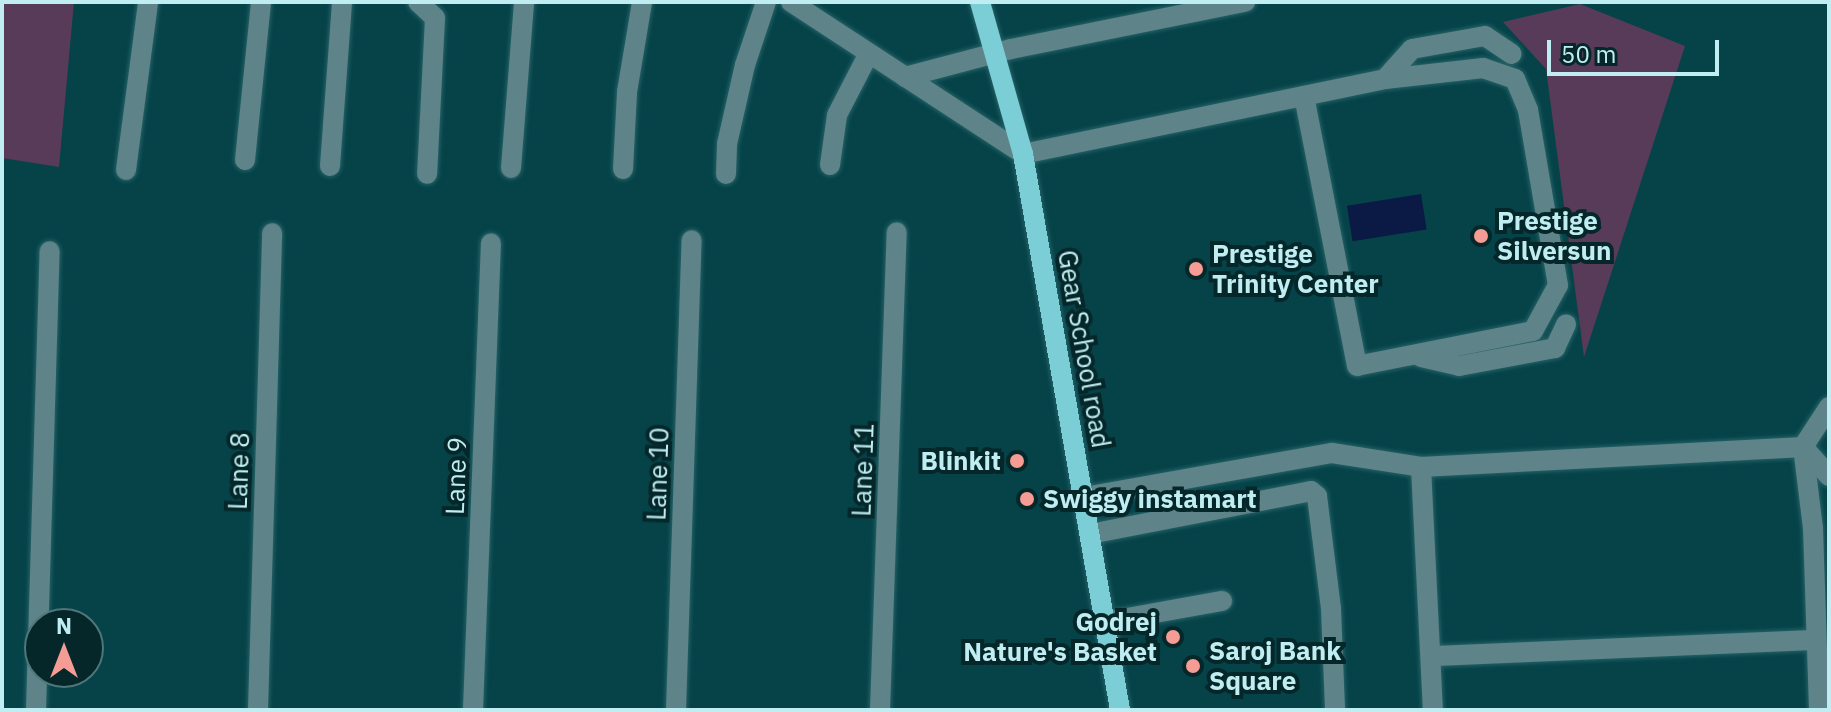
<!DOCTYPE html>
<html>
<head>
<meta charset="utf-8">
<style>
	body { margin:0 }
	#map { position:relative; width:1831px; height:712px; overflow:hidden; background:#054349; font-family:"IBM Plex Sans",sans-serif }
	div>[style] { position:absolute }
	.green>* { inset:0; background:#573b58 }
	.water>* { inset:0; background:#0b1a44; transform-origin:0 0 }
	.roads { filter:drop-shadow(0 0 2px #266267) drop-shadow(0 0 2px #266267) }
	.minor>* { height:20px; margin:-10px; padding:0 10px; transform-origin:10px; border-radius:10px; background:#5e8489 }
	.major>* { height:20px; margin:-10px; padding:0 10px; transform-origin:10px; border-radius:10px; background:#7bcdd6 }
	.dots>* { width:22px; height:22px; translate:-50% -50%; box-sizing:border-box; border:4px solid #05272a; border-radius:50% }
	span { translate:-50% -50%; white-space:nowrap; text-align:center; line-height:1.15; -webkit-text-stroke:8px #05272a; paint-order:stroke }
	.poi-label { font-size:26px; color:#bfedf2; font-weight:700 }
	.left { translate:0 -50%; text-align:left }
	.right { translate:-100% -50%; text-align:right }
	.street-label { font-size:26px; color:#bfedf2 }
	.frame { position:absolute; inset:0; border:4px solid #bfedf2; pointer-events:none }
	.north { position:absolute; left:24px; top:608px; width:80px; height:80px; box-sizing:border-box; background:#05272a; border:2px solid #4f767a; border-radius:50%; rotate:0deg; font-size:22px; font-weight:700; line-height:32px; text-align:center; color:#bfedf2 }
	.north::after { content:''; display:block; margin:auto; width:28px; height:36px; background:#f59c94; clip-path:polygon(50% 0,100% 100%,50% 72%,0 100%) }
	.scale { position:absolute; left:1547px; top:40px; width:172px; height:36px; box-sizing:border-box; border:4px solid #bfedf2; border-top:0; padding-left:10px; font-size:24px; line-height:28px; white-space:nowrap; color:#bfedf2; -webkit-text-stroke:6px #05272a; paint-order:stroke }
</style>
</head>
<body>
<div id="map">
	<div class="green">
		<div style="clip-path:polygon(2px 2px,74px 2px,59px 167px,2px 158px)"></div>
		<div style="clip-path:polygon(1580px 4px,1685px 46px,1584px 357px,1546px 69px,1503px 22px)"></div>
	</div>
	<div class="water">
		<div style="left:1421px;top:194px;width:36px;height:75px;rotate:81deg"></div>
	</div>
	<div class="roads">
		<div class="minor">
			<div style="left:418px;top:2px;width:23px;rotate:43deg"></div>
			<div style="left:435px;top:18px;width:156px;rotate:92.9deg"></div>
			<div style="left:791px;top:2px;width:277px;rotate:33.2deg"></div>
			<div style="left:1023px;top:154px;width:370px;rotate:-11.7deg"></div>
			<div style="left:1385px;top:79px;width:99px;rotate:-6.4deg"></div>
			<div style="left:1483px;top:68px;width:34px;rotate:19deg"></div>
			<div style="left:1515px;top:79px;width:34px;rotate:67deg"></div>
			<div style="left:1528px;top:110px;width:178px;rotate:80.3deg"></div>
			<div style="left:1558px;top:285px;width:52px;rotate:118.5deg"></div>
			<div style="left:1533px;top:331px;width:179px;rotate:168.8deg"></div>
			<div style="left:1357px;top:366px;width:275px;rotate:-101.1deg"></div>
			<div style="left:905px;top:77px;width:110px;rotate:-14.8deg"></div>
			<div style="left:1011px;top:49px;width:239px;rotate:-11.4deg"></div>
			<div style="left:1385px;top:79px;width:40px;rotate:-48deg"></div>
			<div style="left:1412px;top:49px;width:74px;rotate:-10.1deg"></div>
			<div style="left:1485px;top:36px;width:32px;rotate:34deg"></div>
			<div style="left:245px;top:160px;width:159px;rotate:-84.2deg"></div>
			<div style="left:830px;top:165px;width:50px;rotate:-82deg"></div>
			<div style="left:837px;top:115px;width:68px;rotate:-62.7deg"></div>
			<div style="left:330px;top:166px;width:164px;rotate:-85.8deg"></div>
			<div style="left:511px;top:168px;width:167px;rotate:-85.5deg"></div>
			<div style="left:623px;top:169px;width:77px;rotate:-87deg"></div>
			<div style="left:627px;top:92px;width:91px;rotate:-80.5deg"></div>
			<div style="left:126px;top:170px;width:169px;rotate:-82.5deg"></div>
			<div style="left:726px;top:174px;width:30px;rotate:-88deg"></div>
			<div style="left:727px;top:144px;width:81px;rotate:-77.2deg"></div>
			<div style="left:745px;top:65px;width:66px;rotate:-71.6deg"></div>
			<div style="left:1421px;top:357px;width:39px;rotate:13deg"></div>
			<div style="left:1459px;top:366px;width:98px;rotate:-10.6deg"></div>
			<div style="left:1555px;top:348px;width:26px;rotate:-65deg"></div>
			<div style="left:1829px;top:407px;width:48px;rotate:123deg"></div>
			<div style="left:1803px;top:447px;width:39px;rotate:48deg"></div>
			<div style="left:1421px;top:467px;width:383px;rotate:-3deg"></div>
			<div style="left:1803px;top:447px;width:82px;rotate:83deg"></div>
			<div style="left:1813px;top:528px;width:182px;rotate:88.1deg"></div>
			<div style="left:1084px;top:497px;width:252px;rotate:-10.1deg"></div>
			<div style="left:1332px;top:453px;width:90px;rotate:8.9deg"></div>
			<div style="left:1421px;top:467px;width:243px;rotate:87.2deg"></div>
			<div style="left:1090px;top:534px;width:225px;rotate:-11deg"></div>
			<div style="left:1311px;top:491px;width:8px;rotate:40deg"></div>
			<div style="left:1317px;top:496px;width:114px;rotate:82.9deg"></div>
			<div style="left:1331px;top:609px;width:101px;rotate:87.7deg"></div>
			<div style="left:1105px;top:622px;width:119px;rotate:-10.2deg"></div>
			<div style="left:1433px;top:656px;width:382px;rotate:-2.4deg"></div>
			<div style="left:36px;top:710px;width:459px;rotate:-88.3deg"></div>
			<div style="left:258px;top:710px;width:477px;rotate:-88.3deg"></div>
			<div style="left:473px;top:710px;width:467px;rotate:-87.8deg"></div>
			<div style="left:676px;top:710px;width:470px;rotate:-88.1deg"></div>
			<div style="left:880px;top:710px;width:478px;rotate:-88deg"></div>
		</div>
		<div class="major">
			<div style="left:980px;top:2px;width:158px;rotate:74.2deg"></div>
			<div style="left:1023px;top:154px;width:564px;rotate:80.1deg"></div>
		</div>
	</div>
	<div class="dots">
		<div style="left:1481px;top:236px;background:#f59c94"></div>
		<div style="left:1196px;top:269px;background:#f59c94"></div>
		<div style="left:1017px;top:461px;background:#f59c94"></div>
		<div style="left:1027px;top:499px;background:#f59c94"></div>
		<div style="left:1173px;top:637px;background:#f59c94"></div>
		<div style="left:1193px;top:666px;background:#f59c94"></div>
	</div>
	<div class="poi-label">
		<span class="left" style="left:1497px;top:236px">Prestige<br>Silversun</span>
		<span class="left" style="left:1212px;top:269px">Prestige<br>Trinity Center</span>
		<span class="right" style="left:1001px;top:461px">Blinkit</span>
		<span class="left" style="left:1043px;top:499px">Swiggy instamart</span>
		<span class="right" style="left:1157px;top:637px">Godrej<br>Nature's Basket</span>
		<span class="left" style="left:1209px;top:666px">Saroj Bank<br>Square</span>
	</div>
	<div class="street-label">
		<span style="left:1084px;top:349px;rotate:80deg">Gear School road</span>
		<span style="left:863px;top:470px;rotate:-88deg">Lane 11</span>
		<span style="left:239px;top:471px;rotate:-88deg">Lane 8</span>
		<span style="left:658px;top:474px;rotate:-88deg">Lane 10</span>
		<span style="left:456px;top:476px;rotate:-88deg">Lane 9</span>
	</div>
	<div class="frame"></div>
	<div class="north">N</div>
	<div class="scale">50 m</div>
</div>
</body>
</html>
